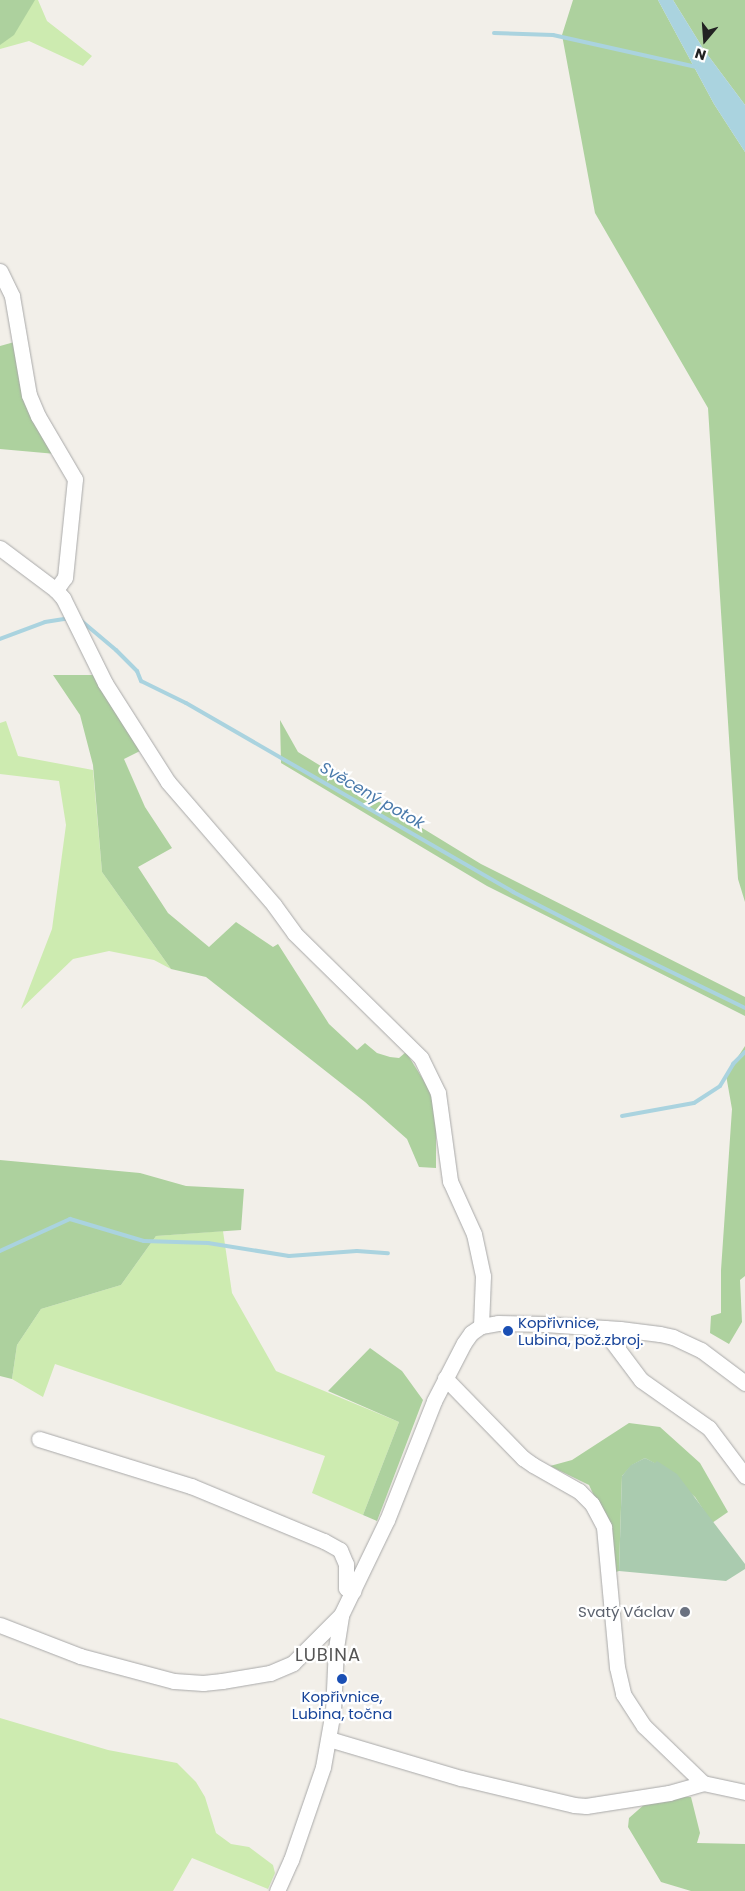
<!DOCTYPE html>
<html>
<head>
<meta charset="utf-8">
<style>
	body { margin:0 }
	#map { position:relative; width:745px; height:1891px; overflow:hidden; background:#f2efe9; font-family:Poppins,sans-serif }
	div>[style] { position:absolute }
	.grass>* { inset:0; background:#cdebb0 }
	.forest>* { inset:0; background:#add19e }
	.cemetery>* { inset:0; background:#aacbaf }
	.water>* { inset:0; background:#aad3df }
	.stream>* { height:4px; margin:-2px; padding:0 2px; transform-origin:2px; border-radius:2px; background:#aad3df }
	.roads { filter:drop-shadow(0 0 1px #a9a9a9) drop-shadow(0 0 1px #a9a9a9) }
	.minor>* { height:15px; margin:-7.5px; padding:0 7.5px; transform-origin:7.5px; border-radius:7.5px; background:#fff }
	.dots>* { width:14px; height:14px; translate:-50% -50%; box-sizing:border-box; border:2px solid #fff; border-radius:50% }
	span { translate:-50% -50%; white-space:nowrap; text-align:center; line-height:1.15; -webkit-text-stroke:4.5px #fff; paint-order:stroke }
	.transit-label { font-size:15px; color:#164399 }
	.left { translate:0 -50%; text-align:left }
	.worship-label { font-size:15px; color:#5b616d }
	.right { translate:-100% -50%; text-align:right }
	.water-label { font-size:16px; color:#4a7aab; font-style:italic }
	.quarter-label { font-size:18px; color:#555; letter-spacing:1px }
	.north { position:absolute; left:680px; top:15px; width:50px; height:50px; -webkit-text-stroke:4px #fff; paint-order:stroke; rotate:198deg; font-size:14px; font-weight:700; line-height:20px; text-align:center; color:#222 }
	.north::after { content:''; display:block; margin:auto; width:18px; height:22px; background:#222; clip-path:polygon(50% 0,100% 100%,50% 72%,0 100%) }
</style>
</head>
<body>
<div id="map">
	<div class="grass">
		<div style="clip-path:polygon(0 0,38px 0,47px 21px,92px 56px,83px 66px,29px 41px,0 49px)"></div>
		<div style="clip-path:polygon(6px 721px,18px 756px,93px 770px,102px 872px,171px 969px,154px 960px,109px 951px,73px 959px,21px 1009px,52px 929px,66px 825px,59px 781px,0 774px,0 723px)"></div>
		<div style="clip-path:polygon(223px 1231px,232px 1293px,276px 1371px,399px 1422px,363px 1515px,312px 1493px,325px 1456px,55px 1364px,43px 1397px,12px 1379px,17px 1345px,41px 1309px,121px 1285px,156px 1236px)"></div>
		<div style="clip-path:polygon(0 1718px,108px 1750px,177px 1763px,196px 1782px,205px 1797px,216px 1833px,231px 1844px,249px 1847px,273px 1865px,275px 1873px,268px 1889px,192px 1858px,173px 1891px,0 1891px)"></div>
	</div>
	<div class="forest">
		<div style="clip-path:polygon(0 0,35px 0,14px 35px,0 45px)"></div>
		<div style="clip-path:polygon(573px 0,658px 0,714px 104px,745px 152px,745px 902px,738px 879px,708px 408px,595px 213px,562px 35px)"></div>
		<div style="clip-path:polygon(673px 0,745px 0,745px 105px,704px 50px)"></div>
		<div style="clip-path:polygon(18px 341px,56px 454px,0 449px,0 346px)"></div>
		<div style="clip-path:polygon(53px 675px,94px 675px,140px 751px,124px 759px,145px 807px,172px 848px,138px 867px,168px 913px,209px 947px,236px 922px,273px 947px,278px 944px,329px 1024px,357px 1050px,365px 1043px,377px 1053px,390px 1057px,399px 1058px,406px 1052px,429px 1089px,436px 1116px,436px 1168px,419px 1167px,407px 1139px,365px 1102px,206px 977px,171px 969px,102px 872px,93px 765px,80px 715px)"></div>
		<div style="clip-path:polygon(280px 720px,298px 752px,481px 864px,745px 997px,745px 1016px,487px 886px,281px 763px)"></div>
		<div style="clip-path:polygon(745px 1046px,745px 1276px,740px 1280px,742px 1322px,729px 1344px,710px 1333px,711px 1316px,721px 1313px,721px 1270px,732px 1109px,726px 1075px)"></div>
		<div style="clip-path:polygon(0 1160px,140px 1173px,186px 1186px,244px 1189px,241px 1230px,156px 1236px,121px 1285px,41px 1309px,17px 1345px,12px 1379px,0 1376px)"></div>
		<div style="clip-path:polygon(370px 1348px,402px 1371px,423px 1400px,377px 1521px,363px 1515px,399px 1422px,328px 1391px)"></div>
		<div style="clip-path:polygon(629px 1423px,660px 1427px,700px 1463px,728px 1512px,712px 1523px,695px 1497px,656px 1464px,645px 1458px,632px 1465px,622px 1476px,619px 1571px,613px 1573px,609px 1528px,589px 1485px,550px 1466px,572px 1460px)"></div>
		<div style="clip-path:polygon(654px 1796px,691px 1797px,700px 1833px,697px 1843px,745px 1844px,745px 1891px,691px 1891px,661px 1882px,628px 1827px,629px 1818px)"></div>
	</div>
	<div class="cemetery">
		<div style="clip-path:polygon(645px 1458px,655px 1463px,657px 1461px,677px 1474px,745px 1564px,745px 1569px,726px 1581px,619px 1571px,622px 1476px,631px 1465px)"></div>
	</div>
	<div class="water">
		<div style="clip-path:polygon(658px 0,673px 0,704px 50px,745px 105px,745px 152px,714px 104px)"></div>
	</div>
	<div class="stream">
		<div style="left:494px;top:33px;width:59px;rotate:1.9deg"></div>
		<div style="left:553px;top:35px;width:147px;rotate:12.6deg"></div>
		<div style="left:78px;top:618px;width:50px;rotate:40.1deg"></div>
		<div style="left:116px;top:650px;width:30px;rotate:45deg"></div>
		<div style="left:137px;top:671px;width:11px;rotate:68deg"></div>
		<div style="left:141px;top:681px;width:50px;rotate:26.1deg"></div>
		<div style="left:186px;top:703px;width:378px;rotate:30deg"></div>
		<div style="left:513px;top:892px;width:118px;rotate:27.2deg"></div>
		<div style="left:618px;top:946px;width:141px;rotate:26deg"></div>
		<div style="left:0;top:639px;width:48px;rotate:-20.7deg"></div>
		<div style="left:45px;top:622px;width:24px;rotate:-9deg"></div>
		<div style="left:622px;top:1116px;width:73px;rotate:-10.2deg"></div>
		<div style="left:694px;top:1103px;width:31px;rotate:-33deg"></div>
		<div style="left:720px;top:1086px;width:26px;rotate:-59deg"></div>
		<div style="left:733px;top:1064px;width:17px;rotate:-45deg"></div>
		<div style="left:0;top:1251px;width:77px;rotate:-24.6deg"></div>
		<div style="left:70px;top:1219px;width:77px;rotate:16.6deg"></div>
		<div style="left:144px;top:1241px;width:64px;rotate:1.8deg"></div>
		<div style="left:208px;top:1243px;width:82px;rotate:9.1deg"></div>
		<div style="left:289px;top:1256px;width:68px;rotate:-4.2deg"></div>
		<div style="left:357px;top:1251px;width:31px;rotate:4deg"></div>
	</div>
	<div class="roads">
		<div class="minor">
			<div style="left:0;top:271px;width:28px;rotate:64deg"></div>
			<div style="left:12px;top:296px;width:100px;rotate:80.3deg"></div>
			<div style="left:29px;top:395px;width:23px;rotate:67deg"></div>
			<div style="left:38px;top:416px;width:73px;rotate:59.6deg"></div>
			<div style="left:75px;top:479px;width:99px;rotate:95.8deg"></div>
			<div style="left:65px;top:577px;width:16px;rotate:125deg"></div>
			<div style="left:0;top:548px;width:70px;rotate:36.9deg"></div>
			<div style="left:56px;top:590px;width:11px;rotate:49deg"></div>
			<div style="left:63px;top:598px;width:95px;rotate:63.7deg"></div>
			<div style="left:105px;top:683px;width:117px;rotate:57.5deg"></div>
			<div style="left:168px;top:782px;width:162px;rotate:49.2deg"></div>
			<div style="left:274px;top:905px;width:34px;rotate:54deg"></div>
			<div style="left:294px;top:933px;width:178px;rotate:44.5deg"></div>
			<div style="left:421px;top:1058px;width:39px;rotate:64deg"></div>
			<div style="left:438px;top:1093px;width:89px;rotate:82.2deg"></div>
			<div style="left:450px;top:1181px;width:58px;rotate:65.6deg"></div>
			<div style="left:474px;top:1234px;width:43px;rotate:77.9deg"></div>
			<div style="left:483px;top:1276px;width:50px;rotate:92.3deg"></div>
			<div style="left:605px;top:1328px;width:13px;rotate:63deg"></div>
			<div style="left:611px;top:1340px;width:50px;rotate:53.1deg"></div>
			<div style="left:641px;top:1380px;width:83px;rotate:35.2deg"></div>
			<div style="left:709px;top:1428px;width:60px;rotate:53.1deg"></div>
			<div style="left:445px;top:1378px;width:112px;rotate:45.7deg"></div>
			<div style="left:523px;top:1458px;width:12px;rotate:35deg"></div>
			<div style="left:533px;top:1465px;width:53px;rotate:29.5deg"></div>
			<div style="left:579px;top:1491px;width:18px;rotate:45deg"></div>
			<div style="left:592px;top:1504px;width:26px;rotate:62deg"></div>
			<div style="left:604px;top:1527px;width:141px;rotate:84.7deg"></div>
			<div style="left:617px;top:1667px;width:28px;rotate:77deg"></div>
			<div style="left:623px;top:1694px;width:38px;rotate:57deg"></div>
			<div style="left:644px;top:1726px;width:82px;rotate:44deg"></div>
			<div style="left:39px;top:1439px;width:159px;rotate:17.2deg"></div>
			<div style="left:191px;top:1486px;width:144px;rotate:22.5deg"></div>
			<div style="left:324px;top:1541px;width:18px;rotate:29deg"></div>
			<div style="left:340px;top:1550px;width:15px;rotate:67deg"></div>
			<div style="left:346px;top:1564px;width:24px;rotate:90deg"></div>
			<div style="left:346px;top:1588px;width:8px;rotate:23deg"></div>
			<div style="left:0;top:1625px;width:86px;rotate:21.2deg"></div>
			<div style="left:80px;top:1656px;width:97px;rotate:14.9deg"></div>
			<div style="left:174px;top:1681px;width:29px;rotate:4deg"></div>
			<div style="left:203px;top:1683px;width:19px;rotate:-6deg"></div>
			<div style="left:222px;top:1681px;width:49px;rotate:-9.5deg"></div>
			<div style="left:270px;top:1673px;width:25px;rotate:-23deg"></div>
			<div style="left:293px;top:1663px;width:68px;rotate:-45deg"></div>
			<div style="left:341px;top:1615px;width:106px;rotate:-64.2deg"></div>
			<div style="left:387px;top:1520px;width:128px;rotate:-68.4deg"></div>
			<div style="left:434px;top:1401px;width:65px;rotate:-62.7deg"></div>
			<div style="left:464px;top:1343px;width:12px;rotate:-55deg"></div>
			<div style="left:471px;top:1333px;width:12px;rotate:-35deg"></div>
			<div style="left:481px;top:1326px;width:17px;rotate:-10deg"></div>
			<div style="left:498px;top:1323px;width:46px;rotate:1.2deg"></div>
			<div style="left:544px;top:1324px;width:76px;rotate:3.8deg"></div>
			<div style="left:620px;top:1329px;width:40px;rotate:7.1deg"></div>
			<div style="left:660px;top:1334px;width:13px;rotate:13deg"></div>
			<div style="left:673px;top:1337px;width:31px;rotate:25deg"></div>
			<div style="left:701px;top:1350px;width:55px;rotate:36.9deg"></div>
			<div style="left:329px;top:1739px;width:138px;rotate:16.5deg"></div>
			<div style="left:461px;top:1778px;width:116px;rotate:13.4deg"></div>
			<div style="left:574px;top:1805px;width:12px;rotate:5deg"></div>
			<div style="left:586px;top:1806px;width:84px;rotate:-8.9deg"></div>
			<div style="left:669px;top:1793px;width:35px;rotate:-16deg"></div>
			<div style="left:703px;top:1783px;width:43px;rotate:12.1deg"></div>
			<div style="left:277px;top:1891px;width:34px;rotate:-66deg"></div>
			<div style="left:291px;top:1860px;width:98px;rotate:-71deg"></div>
			<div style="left:323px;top:1767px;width:57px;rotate:-79.9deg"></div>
			<div style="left:333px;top:1711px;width:63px;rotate:-87.3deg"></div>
			<div style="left:336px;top:1648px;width:33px;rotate:-81deg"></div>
		</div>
	</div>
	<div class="dots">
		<div style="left:508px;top:1331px;background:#1a4fb4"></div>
		<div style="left:685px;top:1612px;background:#6b7280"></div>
		<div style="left:342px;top:1679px;background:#1a4fb4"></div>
	</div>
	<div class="transit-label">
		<span class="left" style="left:518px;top:1331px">Kopřivnice,<br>Lubina, pož.zbroj.</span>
		<span style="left:342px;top:1705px">Kopřivnice,<br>Lubina, točna</span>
	</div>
	<div class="worship-label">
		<span class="right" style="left:675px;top:1612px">Svatý Václav</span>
	</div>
	<div class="water-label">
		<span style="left:372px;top:796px;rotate:30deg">Svěcený potok</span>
	</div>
	<div class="quarter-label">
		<span style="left:328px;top:1655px">LUBINA</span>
	</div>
	<div class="north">N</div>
</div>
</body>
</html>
